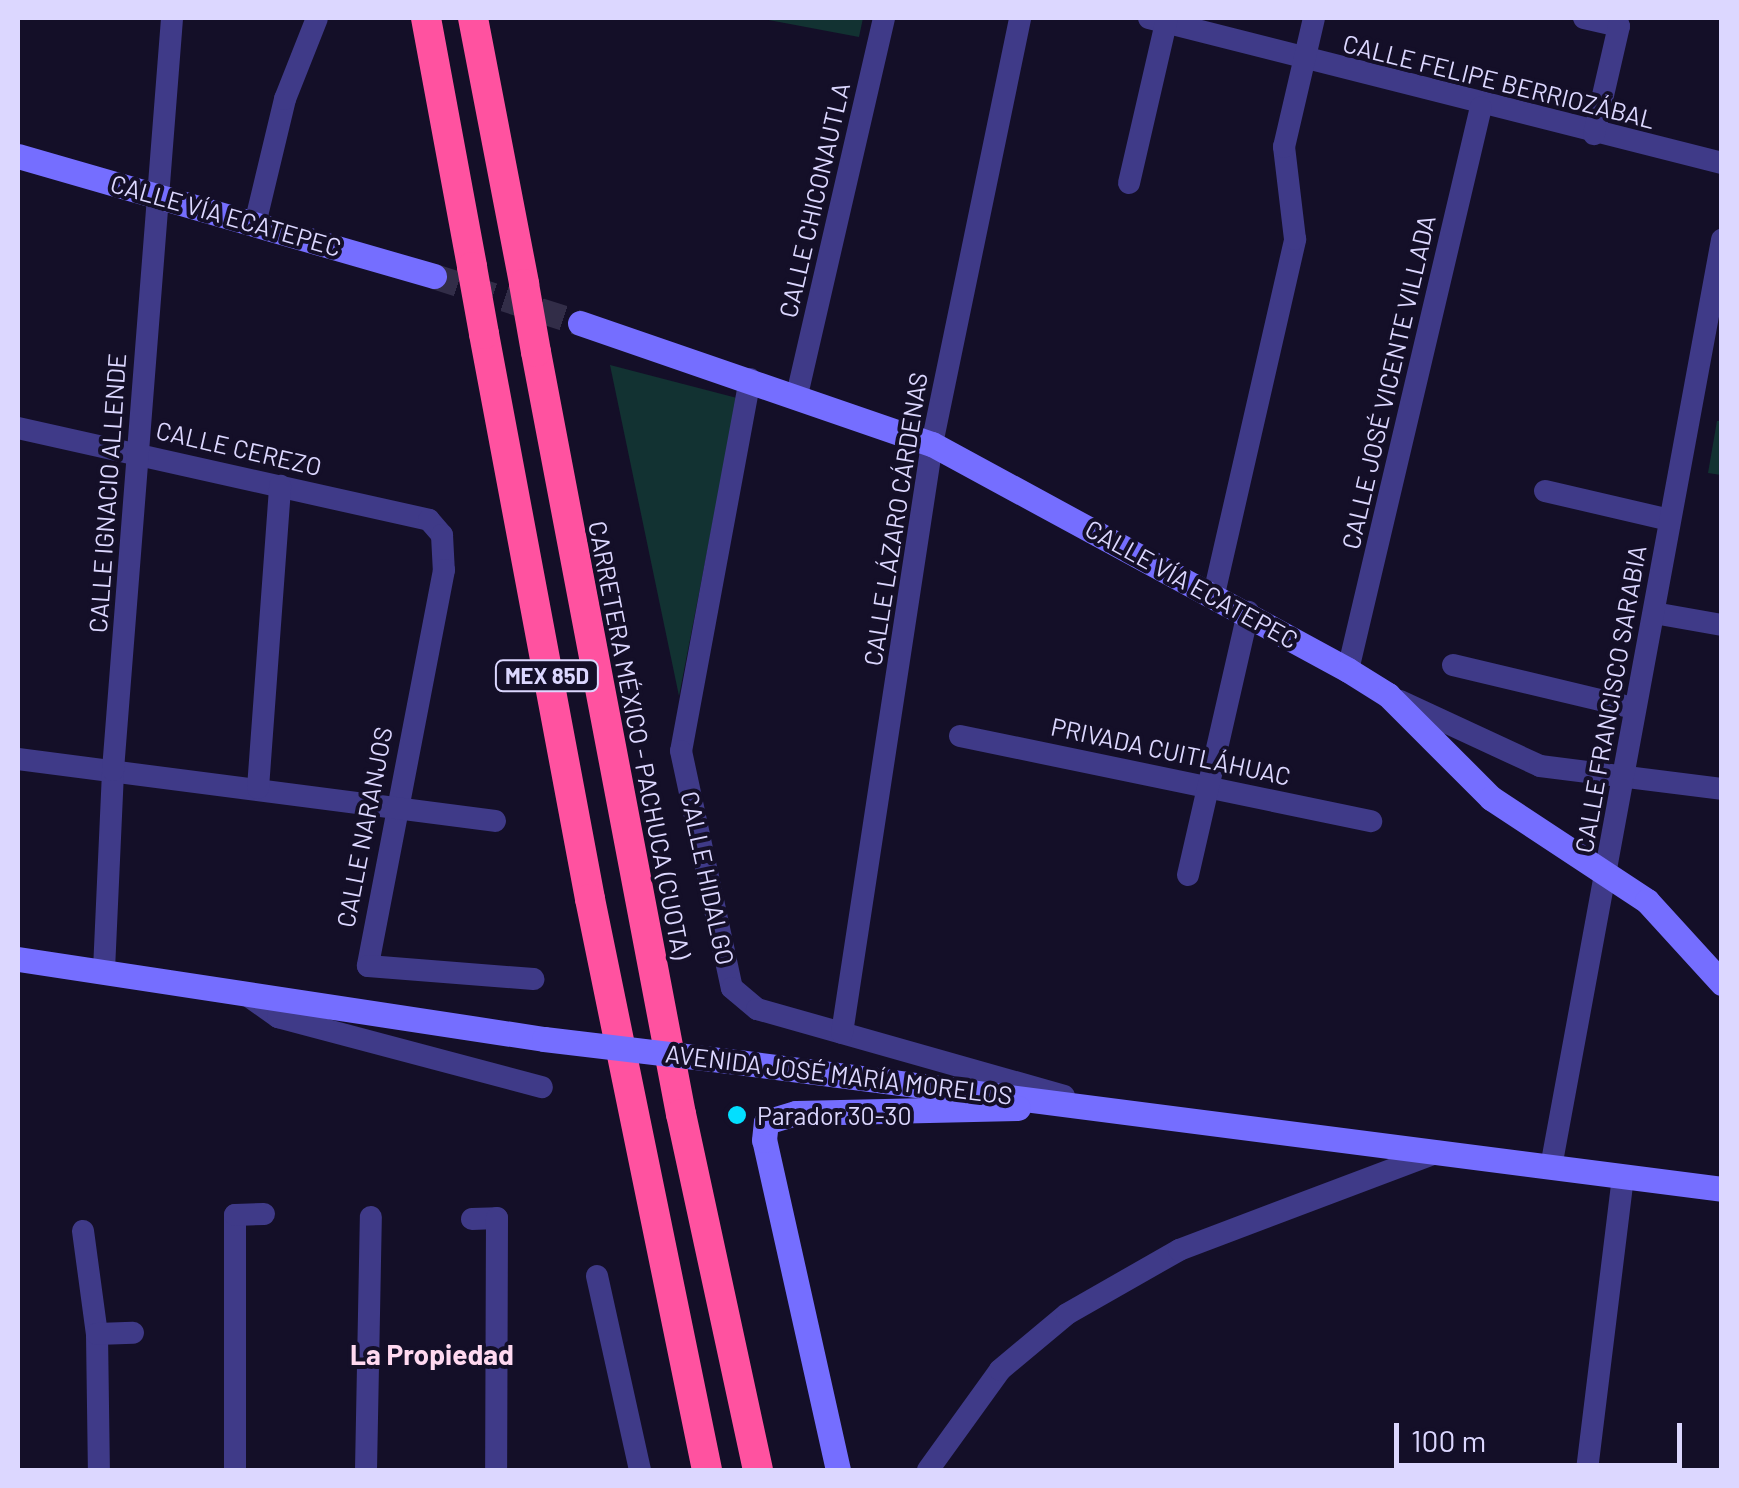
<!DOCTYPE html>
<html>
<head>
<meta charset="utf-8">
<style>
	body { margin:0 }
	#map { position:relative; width:1739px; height:1488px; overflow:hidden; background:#140f28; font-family:Barlow,sans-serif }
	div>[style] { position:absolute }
	.green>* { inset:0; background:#123232 }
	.secondary-tunnel>* { height:25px; margin-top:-12.5px; transform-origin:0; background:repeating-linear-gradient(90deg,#322d48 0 25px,transparent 0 37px) }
	.street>* { height:22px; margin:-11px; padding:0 11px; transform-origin:11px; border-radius:11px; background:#3f3a88 }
	.secondary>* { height:25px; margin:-12.5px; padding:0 12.5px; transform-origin:12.5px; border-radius:12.5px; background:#756eff }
	.highway>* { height:30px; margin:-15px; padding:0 15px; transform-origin:15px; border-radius:15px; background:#ff52a0 }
	.secondary-bridge>* { height:25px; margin:-12.5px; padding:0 12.5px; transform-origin:12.5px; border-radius:12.5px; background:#756eff }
	.highway-bridge>* { height:30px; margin:-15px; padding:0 15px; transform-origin:15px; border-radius:15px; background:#ff52a0 }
	.dots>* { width:28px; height:28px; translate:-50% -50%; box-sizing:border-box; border:5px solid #140f28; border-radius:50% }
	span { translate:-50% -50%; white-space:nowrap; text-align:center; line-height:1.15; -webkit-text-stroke:8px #140f28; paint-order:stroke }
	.shield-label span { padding:2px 8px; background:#140f28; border:2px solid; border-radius:8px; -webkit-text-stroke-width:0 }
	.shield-label { font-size:22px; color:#dcd7ff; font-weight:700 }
	.street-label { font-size:25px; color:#dcd7ff }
	.poi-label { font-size:25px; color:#dcd7ff }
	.left { translate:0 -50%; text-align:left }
	.neighbourhood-label { font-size:28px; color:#ffd9f0; font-weight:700 }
	.frame { position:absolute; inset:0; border:20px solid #dcd7ff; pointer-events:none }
	.scale { position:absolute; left:1394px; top:1423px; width:288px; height:45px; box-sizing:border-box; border:5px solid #dcd7ff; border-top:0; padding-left:12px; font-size:30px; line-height:35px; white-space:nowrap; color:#dcd7ff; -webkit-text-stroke:8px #140f28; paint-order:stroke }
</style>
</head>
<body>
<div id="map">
	<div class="green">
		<div style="clip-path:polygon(758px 18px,863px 18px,859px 37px)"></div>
		<div style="clip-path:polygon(610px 365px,737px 398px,679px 696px)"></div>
		<div style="clip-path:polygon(1717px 421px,1721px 421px,1721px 475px,1708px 473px)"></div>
	</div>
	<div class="secondary-tunnel">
		<div style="left:434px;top:276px;width:153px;rotate:17.8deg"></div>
	</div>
	<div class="street">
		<div style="left:1149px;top:18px;width:591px;rotate:14.2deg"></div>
		<div style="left:1584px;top:18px;width:36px;rotate:13deg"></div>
		<div style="left:1619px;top:26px;width:111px;rotate:103deg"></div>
		<div style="left:1129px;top:183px;width:169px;rotate:-77deg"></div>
		<div style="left:255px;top:224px;width:129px;rotate:-76.5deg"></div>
		<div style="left:285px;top:99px;width:87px;rotate:-68.4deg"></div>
		<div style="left:750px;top:379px;width:378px;rotate:100.5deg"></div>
		<div style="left:681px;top:751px;width:242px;rotate:77.9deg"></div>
		<div style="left:732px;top:988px;width:33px;rotate:40deg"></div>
		<div style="left:757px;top:1009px;width:319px;rotate:15.8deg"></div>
		<div style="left:797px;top:395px;width:387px;rotate:-77deg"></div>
		<div style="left:18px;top:428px;width:421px;rotate:12.6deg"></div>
		<div style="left:429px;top:520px;width:20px;rotate:49deg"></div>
		<div style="left:442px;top:535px;width:35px;rotate:87deg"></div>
		<div style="left:444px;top:570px;width:403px;rotate:100.9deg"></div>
		<div style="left:368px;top:966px;width:166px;rotate:4.5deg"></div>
		<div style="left:1545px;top:491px;width:128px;rotate:13.1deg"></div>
		<div style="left:1214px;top:594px;width:364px;rotate:-77.1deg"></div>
		<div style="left:1295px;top:239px;width:93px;rotate:-96.8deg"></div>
		<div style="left:1284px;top:147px;width:132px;rotate:-76.9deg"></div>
		<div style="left:1654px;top:613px;width:69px;rotate:10deg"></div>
		<div style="left:1453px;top:665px;width:186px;rotate:13.4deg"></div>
		<div style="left:1348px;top:670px;width:578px;rotate:-76.71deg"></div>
		<div style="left:1400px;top:701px;width:154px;rotate:24.9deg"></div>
		<div style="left:1540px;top:766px;width:183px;rotate:7.2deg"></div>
		<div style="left:960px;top:736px;width:420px;rotate:11.7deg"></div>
		<div style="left:18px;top:759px;width:481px;rotate:7.4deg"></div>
		<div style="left:258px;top:788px;width:303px;rotate:-85.8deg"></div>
		<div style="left:1188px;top:875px;width:270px;rotate:-77.1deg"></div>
		<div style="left:104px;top:970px;width:200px;rotate:-87.4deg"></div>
		<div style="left:113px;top:770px;width:754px;rotate:-85.51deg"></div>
		<div style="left:244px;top:993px;width:42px;rotate:35.2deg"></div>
		<div style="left:278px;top:1017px;width:273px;rotate:14.9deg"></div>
		<div style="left:842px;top:1033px;width:596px;rotate:-81.31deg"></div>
		<div style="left:932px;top:444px;width:435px;rotate:-78.3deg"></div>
		<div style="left:1551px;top:1167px;width:943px;rotate:-79.55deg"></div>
		<div style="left:472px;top:1219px;width:25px;rotate:-2deg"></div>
		<div style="left:497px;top:1218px;width:252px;rotate:90.2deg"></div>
		<div style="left:83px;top:1231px;width:104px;rotate:82.3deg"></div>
		<div style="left:97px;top:1334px;width:136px;rotate:89.2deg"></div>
		<div style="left:597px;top:1276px;width:199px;rotate:77.5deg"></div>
		<div style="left:97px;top:1334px;width:36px;rotate:-2deg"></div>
		<div style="left:235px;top:1470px;width:255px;rotate:-90deg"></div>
		<div style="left:235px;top:1215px;width:29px;rotate:-2deg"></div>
		<div style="left:366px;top:1470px;width:253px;rotate:-88.9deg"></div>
		<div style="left:928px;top:1470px;width:123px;rotate:-54.2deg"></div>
		<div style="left:1000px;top:1370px;width:87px;rotate:-39.9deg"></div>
		<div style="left:1067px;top:1314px;width:129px;rotate:-29.7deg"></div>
		<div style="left:1179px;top:1250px;width:278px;rotate:-20.7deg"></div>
		<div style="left:1587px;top:1470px;width:296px;rotate:-83deg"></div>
	</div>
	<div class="secondary">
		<div style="left:18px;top:156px;width:433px;rotate:16.1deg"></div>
		<div style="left:580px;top:323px;width:372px;rotate:19deg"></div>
		<div style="left:932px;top:444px;width:473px;rotate:28.5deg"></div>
		<div style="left:1348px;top:670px;width:47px;rotate:32deg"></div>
		<div style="left:1388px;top:695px;width:146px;rotate:45deg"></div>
		<div style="left:1491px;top:798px;width:187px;rotate:33.4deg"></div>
		<div style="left:1647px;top:901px;width:111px;rotate:47.6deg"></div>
		<div style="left:18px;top:959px;width:532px;rotate:8.65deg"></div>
		<div style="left:738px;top:1062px;width:992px;rotate:7.35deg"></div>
		<div style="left:838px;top:1470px;width:338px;rotate:-102.6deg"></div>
		<div style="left:764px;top:1140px;width:18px;rotate:-84deg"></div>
		<div style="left:766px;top:1122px;width:31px;rotate:-17deg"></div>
		<div style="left:796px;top:1113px;width:222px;rotate:-1.3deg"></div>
	</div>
	<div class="highway">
		<div style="left:426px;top:18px;width:253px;rotate:79.5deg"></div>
		<div style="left:473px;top:18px;width:271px;rotate:79.1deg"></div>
		<div style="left:484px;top:334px;width:575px;rotate:79.37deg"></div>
		<div style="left:590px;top:899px;width:583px;rotate:78.42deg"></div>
		<div style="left:536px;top:352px;width:776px;rotate:79.23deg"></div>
		<div style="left:681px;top:1114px;width:364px;rotate:77.8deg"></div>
	</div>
	<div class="secondary-bridge">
		<div style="left:544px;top:1039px;width:195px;rotate:6.8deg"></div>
	</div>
	<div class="highway-bridge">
		<div style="left:472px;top:267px;width:68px;rotate:79.8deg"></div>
		<div style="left:524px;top:284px;width:69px;rotate:80deg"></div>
	</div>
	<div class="dots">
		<div style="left:737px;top:1115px;background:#03dfff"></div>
	</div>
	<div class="shield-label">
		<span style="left:547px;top:676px">MEX 85D</span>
	</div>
	<div class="street-label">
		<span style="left:1499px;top:81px;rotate:14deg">CALLE FELIPE BERRIOZÁBAL</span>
		<span style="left:814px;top:200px;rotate:-77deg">CALLE CHICONAUTLA</span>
		<span style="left:226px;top:215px;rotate:16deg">CALLE VÍA ECATEPEC</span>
		<span style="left:1388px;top:382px;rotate:-77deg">CALLE JOSÉ VICENTE VILLADA</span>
		<span style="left:239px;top:448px;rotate:13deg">CALLE CEREZO</span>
		<span style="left:107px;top:493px;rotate:-86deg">CALLE IGNACIO ALLENDE</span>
		<span style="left:895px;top:519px;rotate:-81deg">CALLE LÁZARO CÁRDENAS</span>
		<span style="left:1192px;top:584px;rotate:29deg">CALLE VÍA ECATEPEC</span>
		<span style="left:1610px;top:699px;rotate:-80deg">CALLE FRANCISCO SARABIA</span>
		<span style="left:640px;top:740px;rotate:79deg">CARRETERA MÉXICO - PACHUCA (CUOTA)</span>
		<span style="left:1171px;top:751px;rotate:12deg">PRIVADA CUITLÁHUAC</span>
		<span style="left:364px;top:827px;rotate:-79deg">CALLE NARANJOS</span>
		<span style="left:708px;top:878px;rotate:78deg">CALLE HIDALGO</span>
		<span style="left:839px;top:1074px;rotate:7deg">AVENIDA JOSÉ MARÍA MORELOS</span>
	</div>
	<div class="poi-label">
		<span class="left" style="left:757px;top:1115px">Parador 30-30</span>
	</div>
	<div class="neighbourhood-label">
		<span style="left:432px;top:1354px">La Propiedad</span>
	</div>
	<div class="frame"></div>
	<div class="scale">100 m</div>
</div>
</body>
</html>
